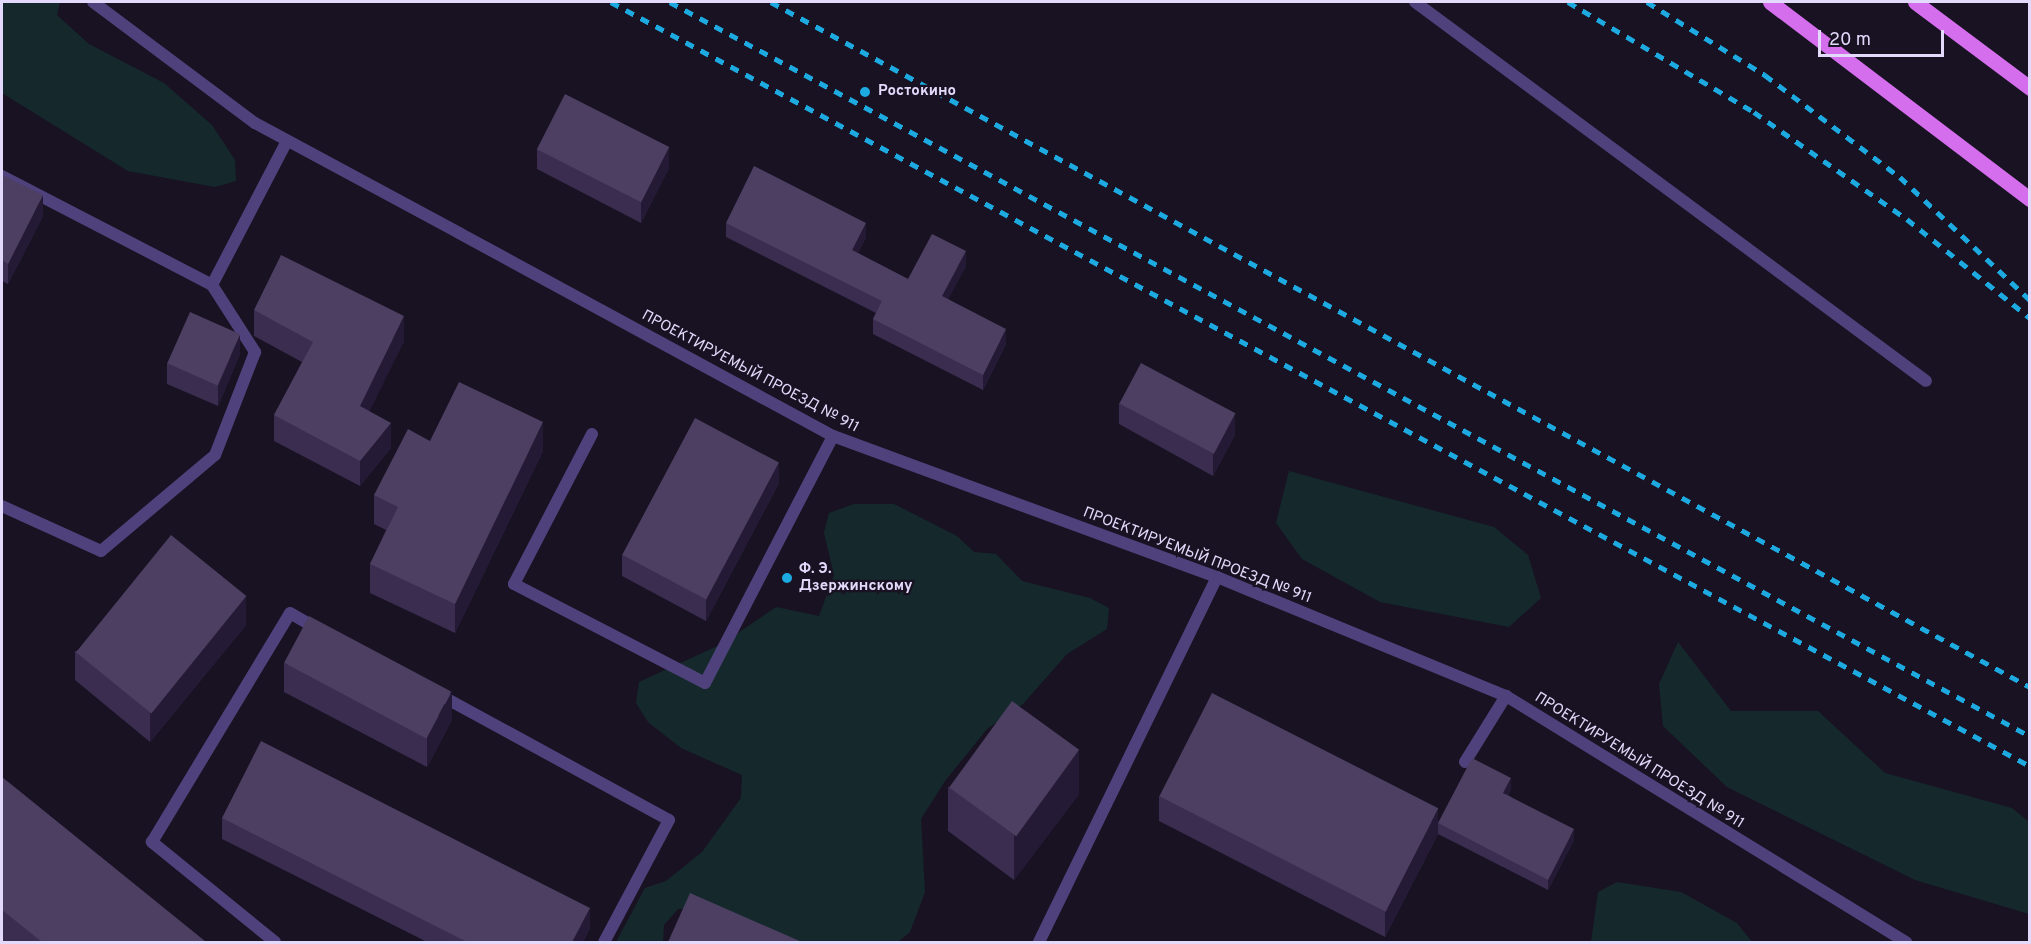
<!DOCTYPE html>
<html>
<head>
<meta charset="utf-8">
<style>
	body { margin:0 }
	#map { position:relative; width:2031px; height:944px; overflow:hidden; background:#181223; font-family:Overpass,sans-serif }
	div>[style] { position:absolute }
	.green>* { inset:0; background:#15292c }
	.service>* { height:12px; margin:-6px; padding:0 6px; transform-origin:6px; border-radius:6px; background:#4f427c }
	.minor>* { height:12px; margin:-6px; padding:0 6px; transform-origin:6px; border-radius:6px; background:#4f427c }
	.primary>* { height:15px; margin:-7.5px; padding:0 7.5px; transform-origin:7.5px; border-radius:7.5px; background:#d46eec }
	.rail>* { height:4.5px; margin-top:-2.25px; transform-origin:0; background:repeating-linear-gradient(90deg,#1daae1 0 9px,transparent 0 17px) }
	.wall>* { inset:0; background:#3a2d4f }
	.shaded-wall>* { inset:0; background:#251a36 }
	.building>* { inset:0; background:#4c3f61; transform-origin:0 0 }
	.dots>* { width:16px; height:16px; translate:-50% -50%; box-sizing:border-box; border:3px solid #181223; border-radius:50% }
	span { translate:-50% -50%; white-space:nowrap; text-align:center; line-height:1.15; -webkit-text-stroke:4.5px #181223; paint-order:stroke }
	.poi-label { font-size:15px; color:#e3d9fa; font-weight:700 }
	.left { translate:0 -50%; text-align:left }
	.street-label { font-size:15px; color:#e3d9fa }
	.frame { position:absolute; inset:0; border:3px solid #e3d9fa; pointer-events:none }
	.scale { position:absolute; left:1818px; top:30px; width:126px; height:27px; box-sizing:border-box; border:3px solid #e3d9fa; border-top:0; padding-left:8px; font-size:18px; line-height:21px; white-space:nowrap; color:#e3d9fa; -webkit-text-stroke:4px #181223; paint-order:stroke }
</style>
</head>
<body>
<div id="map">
	<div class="green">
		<div style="clip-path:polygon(2px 2px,60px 2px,57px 15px,89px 44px,164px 83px,212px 125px,235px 160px,236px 181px,215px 187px,128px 171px,2px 93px)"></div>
		<div style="clip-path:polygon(1289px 471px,1494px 527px,1528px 555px,1541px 598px,1509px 627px,1380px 602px,1302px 559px,1276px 523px)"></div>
		<div style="clip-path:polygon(854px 504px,894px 504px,957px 536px,974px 552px,996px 554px,1022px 581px,1090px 598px,1109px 608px,1107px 629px,1067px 654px,1023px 704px,987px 729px,945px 781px,921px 819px,925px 892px,910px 932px,898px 942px,772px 942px,701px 907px,678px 909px,664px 925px,663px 942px,616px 942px,645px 888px,666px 881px,702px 852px,741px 798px,742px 775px,681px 748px,648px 722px,636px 703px,639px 682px,722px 644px,776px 607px,819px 616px,834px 575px,824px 533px,829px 513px)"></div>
		<div style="clip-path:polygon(1678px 642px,1731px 711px,1818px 711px,1885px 773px,2012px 808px,2029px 822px,2029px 914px,1915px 880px,1727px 787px,1663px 726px,1659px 684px)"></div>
		<div style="clip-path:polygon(1617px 882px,1681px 892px,1737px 923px,1752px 942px,1591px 942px,1598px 892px)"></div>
	</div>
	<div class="service">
		<div style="left:93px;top:2px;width:202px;rotate:36.8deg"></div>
		<div style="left:255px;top:123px;width:232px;rotate:28.3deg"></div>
		<div style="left:1415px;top:2px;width:636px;rotate:36.56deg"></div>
		<div style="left:2px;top:176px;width:237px;rotate:27.4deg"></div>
		<div style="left:212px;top:285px;width:80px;rotate:57.3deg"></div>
		<div style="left:255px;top:352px;width:110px;rotate:111.2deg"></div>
		<div style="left:215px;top:455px;width:149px;rotate:139.9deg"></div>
		<div style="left:101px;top:551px;width:109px;rotate:-155.6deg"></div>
		<div style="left:212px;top:285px;width:162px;rotate:-62.5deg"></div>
		<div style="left:592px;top:434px;width:169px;rotate:117.5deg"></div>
		<div style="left:514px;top:584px;width:215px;rotate:27.4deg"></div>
		<div style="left:705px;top:683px;width:278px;rotate:-62.6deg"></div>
		<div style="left:438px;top:694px;width:263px;rotate:28.6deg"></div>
		<div style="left:669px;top:820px;width:138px;rotate:118deg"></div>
		<div style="left:1465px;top:762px;width:78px;rotate:-58.2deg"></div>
		<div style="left:275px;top:942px;width:159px;rotate:-140.9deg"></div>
		<div style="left:152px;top:842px;width:267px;rotate:-58.9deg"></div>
		<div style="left:290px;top:613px;width:34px;rotate:30deg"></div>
		<div style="left:1039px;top:942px;width:406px;rotate:-64deg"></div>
	</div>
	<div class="minor">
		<div style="left:459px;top:233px;width:426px;rotate:28.5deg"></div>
		<div style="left:833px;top:436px;width:409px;rotate:20.2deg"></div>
		<div style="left:1217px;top:577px;width:313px;rotate:22.4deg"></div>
		<div style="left:1506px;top:696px;width:470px;rotate:31.6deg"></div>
	</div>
	<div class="primary">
		<div style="left:1770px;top:2px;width:326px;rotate:37.2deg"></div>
		<div style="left:1915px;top:2px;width:144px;rotate:36.8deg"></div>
	</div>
	<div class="rail">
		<div style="left:611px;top:2px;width:1612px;rotate:28.3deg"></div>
		<div style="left:670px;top:2px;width:1545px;rotate:28.36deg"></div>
		<div style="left:771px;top:2px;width:1433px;rotate:28.55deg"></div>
		<div style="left:1568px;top:2px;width:216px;rotate:30.6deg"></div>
		<div style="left:1754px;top:112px;width:187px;rotate:35deg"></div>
		<div style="left:1907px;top:219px;width:158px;rotate:38.8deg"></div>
		<div style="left:1647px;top:2px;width:139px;rotate:31.7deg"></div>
		<div style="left:1765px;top:75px;width:169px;rotate:37.1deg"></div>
		<div style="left:1900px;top:177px;width:179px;rotate:43.4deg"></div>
	</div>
	<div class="wall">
		<div style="clip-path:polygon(537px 149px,669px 168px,641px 223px,537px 169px)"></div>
		<div style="clip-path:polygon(2px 175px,43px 216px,8px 284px,2px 281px)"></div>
		<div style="clip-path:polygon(726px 223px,866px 237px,858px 253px,908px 279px,966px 266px,948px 299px,1006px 344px,983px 390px,873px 334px,873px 319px,876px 313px,726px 237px)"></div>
		<div style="clip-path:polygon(254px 310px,404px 341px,369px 411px,391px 448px,360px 486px,274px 441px,274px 415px,302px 362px,254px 336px)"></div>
		<div style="clip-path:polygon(240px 354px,218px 406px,167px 384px,167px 363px)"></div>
		<div style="clip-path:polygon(1119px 403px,1235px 435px,1213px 476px,1119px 424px)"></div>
		<div style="clip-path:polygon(430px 441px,543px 451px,455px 633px,370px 593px,370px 564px,386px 530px,374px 524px,374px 495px)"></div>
		<div style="clip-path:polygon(779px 483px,706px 621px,622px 576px,622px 555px)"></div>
		<div style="clip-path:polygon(246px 625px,150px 742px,75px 680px,75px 651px)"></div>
		<div style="clip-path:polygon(284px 663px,452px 720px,427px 767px,284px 692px)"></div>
		<div style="clip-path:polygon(2px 777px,206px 942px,2px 942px)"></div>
		<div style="clip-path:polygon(948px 787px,1079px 794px,1014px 880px,948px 831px)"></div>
		<div style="clip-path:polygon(1511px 789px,1508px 795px,1574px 840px,1548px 890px,1438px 834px,1385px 937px,1159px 821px,1159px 796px,1438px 823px)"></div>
		<div style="clip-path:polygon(222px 818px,590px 928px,583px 942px,427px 942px,222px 839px)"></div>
	</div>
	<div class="shaded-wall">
		<div style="clip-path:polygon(669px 147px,669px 168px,641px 223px,641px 202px)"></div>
		<div style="clip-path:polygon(43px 195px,43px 216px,8px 284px,8px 264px)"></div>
		<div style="clip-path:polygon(866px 223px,866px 237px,852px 265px,852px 250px)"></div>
		<div style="clip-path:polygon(966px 251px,966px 266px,942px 311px,942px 296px)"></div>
		<div style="clip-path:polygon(404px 316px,404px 341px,360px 431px,360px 406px)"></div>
		<div style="clip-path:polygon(1006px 329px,1006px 344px,983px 390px,983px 375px)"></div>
		<div style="clip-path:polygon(240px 334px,240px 354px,218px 406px,218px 386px)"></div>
		<div style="clip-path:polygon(1235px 414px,1235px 435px,1213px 476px,1213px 455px)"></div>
		<div style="clip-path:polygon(543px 422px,543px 451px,455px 633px,455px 604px)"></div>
		<div style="clip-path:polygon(391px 423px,391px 448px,360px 486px,360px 461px)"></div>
		<div style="clip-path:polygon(779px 462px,779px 483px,706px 621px,706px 600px)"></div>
		<div style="clip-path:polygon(246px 596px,246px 625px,150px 742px,150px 713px)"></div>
		<div style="clip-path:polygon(452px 691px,452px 720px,427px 767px,427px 738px)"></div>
		<div style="clip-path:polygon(1079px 750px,1079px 794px,1014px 880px,1014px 836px)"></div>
		<div style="clip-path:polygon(1511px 778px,1511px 789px,1503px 804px,1503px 793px)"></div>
		<div style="clip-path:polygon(1438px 809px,1438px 834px,1385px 937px,1385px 912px)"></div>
		<div style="clip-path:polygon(1574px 829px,1574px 840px,1548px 890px,1548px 880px)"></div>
		<div style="clip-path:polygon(590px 908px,590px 928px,583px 942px,572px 942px)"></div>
	</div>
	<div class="building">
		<div style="left:565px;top:94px;width:117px;height:62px;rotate:27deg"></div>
		<div style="clip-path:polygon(754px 166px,866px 223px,852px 250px,908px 279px,932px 234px,966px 251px,942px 296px,1006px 329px,983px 375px,873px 319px,882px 301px,726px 223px)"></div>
		<div style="clip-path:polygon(2px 175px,43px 195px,8px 264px,2px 260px)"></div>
		<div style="clip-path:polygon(281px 255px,404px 316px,360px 406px,391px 423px,360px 461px,274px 415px,313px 342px,254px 310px)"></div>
		<div style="left:190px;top:312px;width:55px;height:56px;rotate:24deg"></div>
		<div style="left:1141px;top:363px;width:107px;height:46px;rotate:28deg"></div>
		<div style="clip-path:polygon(459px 382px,543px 422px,455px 604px,370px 564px,398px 507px,374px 495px,408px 429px,430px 441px)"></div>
		<div style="left:695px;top:418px;width:95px;height:155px;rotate:28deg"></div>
		<div style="left:171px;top:535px;width:97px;height:151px;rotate:39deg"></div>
		<div style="left:309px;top:616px;width:161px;height:53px;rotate:28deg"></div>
		<div style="left:1212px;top:693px;width:254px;height:116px;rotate:27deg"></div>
		<div style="left:1012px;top:701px;width:83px;height:107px;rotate:36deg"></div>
		<div style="clip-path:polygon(261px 741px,590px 908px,572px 942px,467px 942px,222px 818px)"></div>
		<div style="clip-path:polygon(1472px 758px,1511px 778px,1503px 793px,1574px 829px,1548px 880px,1438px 823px)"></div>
		<div style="clip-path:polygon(2px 777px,206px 942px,42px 942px,2px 910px)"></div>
		<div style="clip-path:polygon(690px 893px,802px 942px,668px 942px)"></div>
	</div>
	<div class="dots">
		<div style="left:865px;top:92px;background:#1daae1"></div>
		<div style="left:787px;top:578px;background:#1daae1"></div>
	</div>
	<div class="poi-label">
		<span class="left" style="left:878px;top:92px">Ростокино</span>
		<span class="left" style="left:799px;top:578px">Ф. Э.<br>Дзержинскому</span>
	</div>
	<div class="street-label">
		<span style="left:750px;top:372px;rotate:28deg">ПРОЕКТИРУЕМЫЙ ПРОЕЗД № 911</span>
		<span style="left:1197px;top:556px;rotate:21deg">ПРОЕКТИРУЕМЫЙ ПРОЕЗД № 911</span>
		<span style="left:1639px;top:761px;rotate:32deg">ПРОЕКТИРУЕМЫЙ ПРОЕЗД № 911</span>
	</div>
	<div class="frame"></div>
	<div class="scale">20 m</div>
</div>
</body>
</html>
